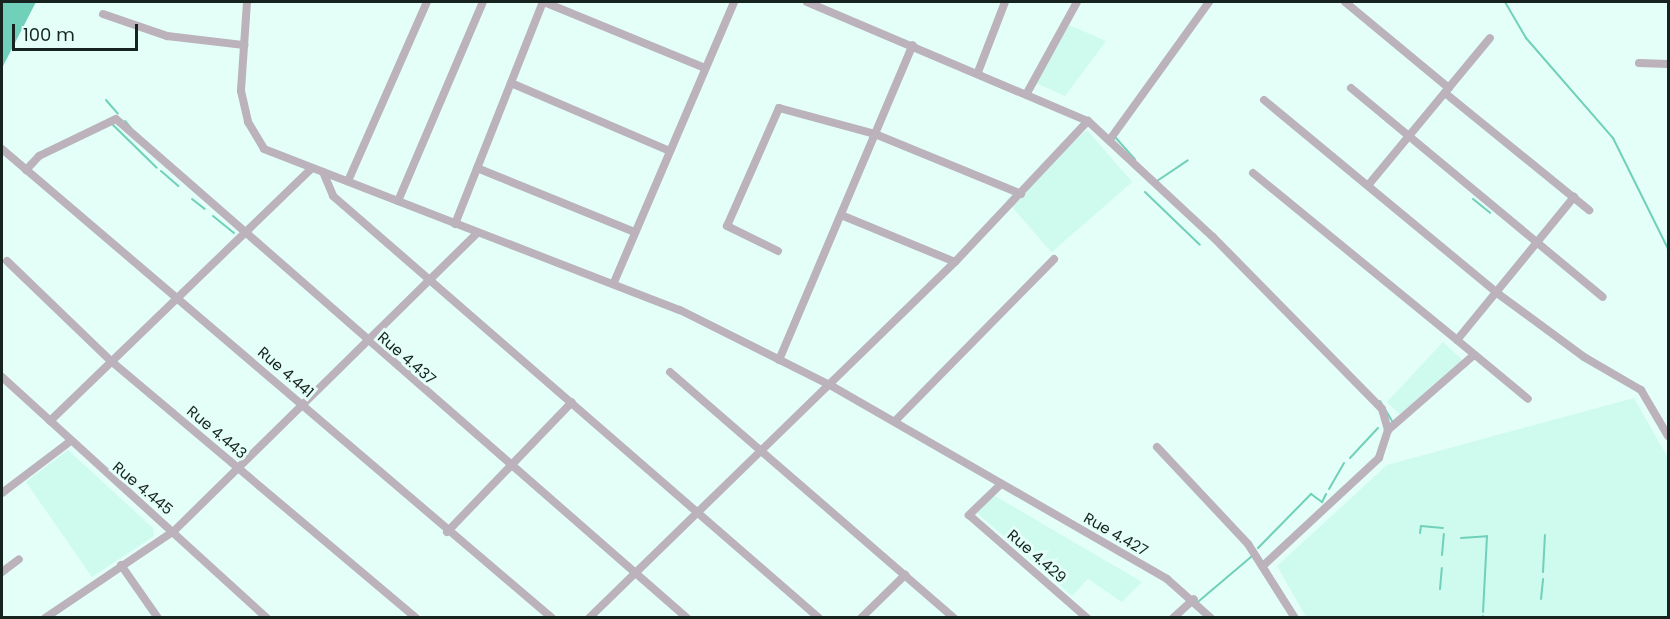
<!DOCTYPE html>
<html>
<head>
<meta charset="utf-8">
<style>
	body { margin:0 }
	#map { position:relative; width:1670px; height:619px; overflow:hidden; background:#e3fff7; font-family:Poppins,sans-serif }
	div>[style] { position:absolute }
	.built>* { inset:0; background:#cefbee; transform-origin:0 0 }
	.water>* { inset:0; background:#71d0ba }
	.stream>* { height:2px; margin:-1px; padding:0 1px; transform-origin:1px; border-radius:1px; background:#71d0ba }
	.street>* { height:8px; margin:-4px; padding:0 4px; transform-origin:4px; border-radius:4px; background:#bbb2bc }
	span { translate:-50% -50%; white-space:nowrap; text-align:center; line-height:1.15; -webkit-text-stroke:6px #e3fff7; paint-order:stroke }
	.street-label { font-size:15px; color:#16231f }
	.frame { position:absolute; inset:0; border:3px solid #16231f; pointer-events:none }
	.scale { position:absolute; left:12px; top:24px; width:126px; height:27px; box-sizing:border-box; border:3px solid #16231f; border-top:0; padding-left:8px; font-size:18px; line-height:21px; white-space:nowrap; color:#16231f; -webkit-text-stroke:4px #e3fff7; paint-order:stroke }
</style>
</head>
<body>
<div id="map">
	<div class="built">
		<div style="clip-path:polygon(1069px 25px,1106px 41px,1065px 96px,1036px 83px)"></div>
		<div style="left:1087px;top:130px;width:69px;height:107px;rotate:49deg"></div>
		<div style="left:1443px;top:342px;width:26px;height:82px;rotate:43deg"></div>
		<div style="clip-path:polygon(1634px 398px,1668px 458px,1668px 617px,1306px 617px,1277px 566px,1387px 465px)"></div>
		<div style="clip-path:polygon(68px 450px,153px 528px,154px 536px,92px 577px,26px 482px)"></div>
		<div style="clip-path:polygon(995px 495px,995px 496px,1142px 582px,1122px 602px,1088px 579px,1072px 596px,977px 513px)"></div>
	</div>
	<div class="water">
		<div style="clip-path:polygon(2px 2px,36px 2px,2px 68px)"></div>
	</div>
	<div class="stream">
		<div style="left:1505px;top:2px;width:42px;rotate:59.7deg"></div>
		<div style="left:1526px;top:38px;width:133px;rotate:49deg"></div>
		<div style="left:1613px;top:138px;width:124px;rotate:63.6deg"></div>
		<div style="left:106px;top:100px;width:18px;rotate:49deg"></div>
		<div style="left:125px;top:121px;width:9px;rotate:49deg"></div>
		<div style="left:111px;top:123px;width:64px;rotate:44.4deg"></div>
		<div style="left:1115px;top:137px;width:30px;rotate:48deg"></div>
		<div style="left:161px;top:171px;width:23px;rotate:41deg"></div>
		<div style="left:1157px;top:181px;width:37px;rotate:-34deg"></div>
		<div style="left:1145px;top:192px;width:76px;rotate:43.9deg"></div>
		<div style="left:192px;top:199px;width:16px;rotate:38deg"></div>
		<div style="left:1473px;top:199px;width:22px;rotate:39deg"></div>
		<div style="left:213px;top:216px;width:27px;rotate:39deg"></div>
		<div style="left:1380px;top:401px;width:26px;rotate:59deg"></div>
		<div style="left:1350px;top:458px;width:41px;rotate:-47deg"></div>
		<div style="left:1329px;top:489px;width:30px;rotate:-60deg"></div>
		<div style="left:1420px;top:533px;width:7px;rotate:-82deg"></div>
		<div style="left:1421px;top:526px;width:22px;rotate:5deg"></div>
		<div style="left:1461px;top:538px;width:26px;rotate:-4deg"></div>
		<div style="left:1487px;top:536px;width:76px;rotate:93deg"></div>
		<div style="left:1258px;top:548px;width:76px;rotate:-45.5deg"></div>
		<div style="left:1311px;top:494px;width:14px;rotate:36deg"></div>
		<div style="left:1322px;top:502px;width:9px;rotate:-63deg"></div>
		<div style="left:1442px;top:555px;width:21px;rotate:-85deg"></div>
		<div style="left:1543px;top:572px;width:37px;rotate:-87deg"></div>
		<div style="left:1440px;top:589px;width:21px;rotate:-85deg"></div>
		<div style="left:1541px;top:599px;width:20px;rotate:-84deg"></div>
		<div style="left:1199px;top:601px;width:70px;rotate:-40.3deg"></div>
		<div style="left:1483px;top:618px;width:2px;rotate:-90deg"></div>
	</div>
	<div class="street">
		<div style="left:247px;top:2px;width:89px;rotate:93.9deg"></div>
		<div style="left:241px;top:91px;width:32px;rotate:77deg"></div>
		<div style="left:248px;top:122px;width:31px;rotate:59deg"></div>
		<div style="left:264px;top:149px;width:446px;rotate:21.2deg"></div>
		<div style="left:680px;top:310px;width:168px;rotate:26.6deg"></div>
		<div style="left:830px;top:385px;width:389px;rotate:29.9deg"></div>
		<div style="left:1167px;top:579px;width:59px;rotate:41.6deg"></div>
		<div style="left:544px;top:2px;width:174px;rotate:22.3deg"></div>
		<div style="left:807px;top:2px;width:305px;rotate:23deg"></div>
		<div style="left:1088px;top:121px;width:171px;rotate:42.9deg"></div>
		<div style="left:1213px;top:237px;width:241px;rotate:45.5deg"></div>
		<div style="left:1382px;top:409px;width:22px;rotate:74deg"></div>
		<div style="left:1388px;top:430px;width:29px;rotate:108deg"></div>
		<div style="left:1379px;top:458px;width:157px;rotate:137.1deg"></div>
		<div style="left:1345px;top:2px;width:135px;rotate:39.6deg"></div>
		<div style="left:103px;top:14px;width:68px;rotate:19deg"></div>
		<div style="left:167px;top:36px;width:78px;rotate:6.7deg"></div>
		<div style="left:1639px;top:63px;width:29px;rotate:2deg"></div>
		<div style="left:978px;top:72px;width:75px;rotate:-68.9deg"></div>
		<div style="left:511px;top:83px;width:173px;rotate:23.2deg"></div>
		<div style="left:1351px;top:88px;width:327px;rotate:39.7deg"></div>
		<div style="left:1027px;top:93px;width:104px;rotate:-61.2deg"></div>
		<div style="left:1445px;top:93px;width:186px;rotate:39.1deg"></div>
		<div style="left:1264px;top:100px;width:303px;rotate:39.6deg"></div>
		<div style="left:1497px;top:293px;width:108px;rotate:36.3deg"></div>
		<div style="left:1584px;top:357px;width:66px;rotate:30.1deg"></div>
		<div style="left:1641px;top:390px;width:53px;rotate:59.6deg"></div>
		<div style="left:1111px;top:138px;width:168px;rotate:-54.2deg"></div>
		<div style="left:2px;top:149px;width:723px;rotate:40.46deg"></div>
		<div style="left:477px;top:168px;width:170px;rotate:22.1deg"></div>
		<div style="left:26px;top:170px;width:19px;rotate:-47deg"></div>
		<div style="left:39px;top:156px;width:85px;rotate:-25.7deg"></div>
		<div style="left:116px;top:119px;width:758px;rotate:41.15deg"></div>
		<div style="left:323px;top:172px;width:26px;rotate:67deg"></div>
		<div style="left:333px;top:196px;width:644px;rotate:40.97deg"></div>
		<div style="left:1253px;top:173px;width:264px;rotate:39.3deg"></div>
		<div style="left:1457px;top:340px;width:185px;rotate:-50.7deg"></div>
		<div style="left:348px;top:181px;width:196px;rotate:-66.2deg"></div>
		<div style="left:1370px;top:183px;width:188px;rotate:-50.4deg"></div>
		<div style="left:398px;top:201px;width:216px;rotate:-66.9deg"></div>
		<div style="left:841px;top:215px;width:123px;rotate:22.4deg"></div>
		<div style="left:455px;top:224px;width:239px;rotate:-68.4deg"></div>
		<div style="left:778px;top:251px;width:57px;rotate:-153.9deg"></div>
		<div style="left:727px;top:226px;width:129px;rotate:-66.2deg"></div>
		<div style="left:779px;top:108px;width:99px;rotate:15.2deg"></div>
		<div style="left:875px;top:134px;width:158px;rotate:22.3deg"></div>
		<div style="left:7px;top:261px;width:144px;rotate:43.9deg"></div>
		<div style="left:111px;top:361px;width:399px;rotate:40.1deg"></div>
		<div style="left:615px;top:280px;width:302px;rotate:-66.8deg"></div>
		<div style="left:1457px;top:340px;width:92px;rotate:39.7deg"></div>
		<div style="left:779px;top:360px;width:342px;rotate:-67deg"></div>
		<div style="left:670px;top:372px;width:376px;rotate:40.9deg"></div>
		<div style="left:2px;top:377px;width:358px;rotate:42.3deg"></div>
		<div style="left:50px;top:421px;width:364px;rotate:-44deg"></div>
		<div style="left:895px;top:421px;width:227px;rotate:-45.5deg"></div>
		<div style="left:1388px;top:430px;width:114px;rotate:-41.1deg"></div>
		<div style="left:1157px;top:447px;width:133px;rotate:46.8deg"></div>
		<div style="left:1248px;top:544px;width:88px;rotate:57.6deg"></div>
		<div style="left:1001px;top:484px;width:45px;rotate:135.9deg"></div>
		<div style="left:969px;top:515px;width:157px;rotate:41.1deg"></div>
		<div style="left:2px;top:493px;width:83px;rotate:-37.1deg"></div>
		<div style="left:447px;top:532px;width:180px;rotate:-46.1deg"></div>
		<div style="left:121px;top:565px;width:65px;rotate:55.1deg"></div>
		<div style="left:2px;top:572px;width:21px;rotate:-37deg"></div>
		<div style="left:45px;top:618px;width:156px;rotate:-34deg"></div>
		<div style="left:174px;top:531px;width:425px;rotate:-44.5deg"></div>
		<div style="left:589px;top:618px;width:511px;rotate:-44.21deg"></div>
		<div style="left:955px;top:262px;width:194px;rotate:-46.7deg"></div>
		<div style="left:861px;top:618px;width:62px;rotate:-44.3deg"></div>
		<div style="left:1173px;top:618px;width:28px;rotate:-42deg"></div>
	</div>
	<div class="street-label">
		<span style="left:407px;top:358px;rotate:41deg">Rue 4.437</span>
		<span style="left:286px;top:372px;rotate:41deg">Rue 4.441</span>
		<span style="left:217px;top:432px;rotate:40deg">Rue 4.443</span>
		<span style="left:143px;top:488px;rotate:40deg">Rue 4.445</span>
		<span style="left:1116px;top:534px;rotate:30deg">Rue 4.427</span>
		<span style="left:1037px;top:556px;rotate:41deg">Rue 4.429</span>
	</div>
	<div class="frame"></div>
	<div class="scale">100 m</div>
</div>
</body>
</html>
